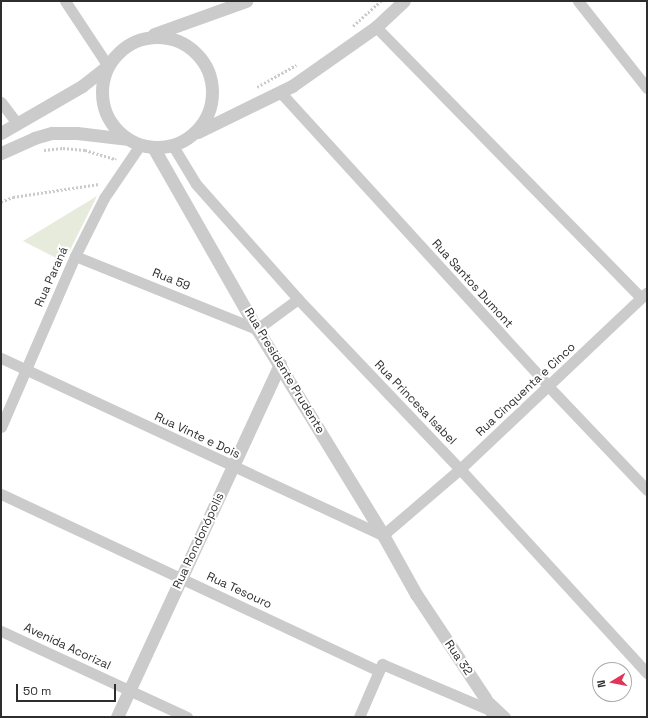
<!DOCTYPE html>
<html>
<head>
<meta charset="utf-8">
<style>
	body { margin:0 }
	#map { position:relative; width:648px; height:718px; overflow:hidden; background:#fff; font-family:"Space Grotesk",sans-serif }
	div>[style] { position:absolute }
	.green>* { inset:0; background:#e6ebdc }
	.path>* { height:2.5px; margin-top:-1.25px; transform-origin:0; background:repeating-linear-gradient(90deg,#cbcbcb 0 2px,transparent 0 4px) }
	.minor>* { height:11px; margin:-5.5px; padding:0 5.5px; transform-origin:5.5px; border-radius:5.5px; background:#cbcbcb }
	.tertiary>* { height:13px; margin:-6.5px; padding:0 6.5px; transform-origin:6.5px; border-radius:6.5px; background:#cbcbcb }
	.tertiary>.ring { margin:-6.5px; padding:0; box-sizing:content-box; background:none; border:13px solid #cbcbcb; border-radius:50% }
	span { translate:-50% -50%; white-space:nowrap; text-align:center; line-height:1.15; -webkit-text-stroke:4px #fff; paint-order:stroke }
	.street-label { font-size:12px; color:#2e2e2e }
	.frame { position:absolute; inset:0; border:2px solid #2e2e2e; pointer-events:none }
	.north { position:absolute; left:592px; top:662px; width:40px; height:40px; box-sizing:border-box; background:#fff; border:1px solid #ababab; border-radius:50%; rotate:260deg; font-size:11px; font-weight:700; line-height:16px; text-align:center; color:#2e2e2e }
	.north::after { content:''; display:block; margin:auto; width:14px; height:18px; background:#e23457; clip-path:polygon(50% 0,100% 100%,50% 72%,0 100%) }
	.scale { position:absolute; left:16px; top:684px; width:100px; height:18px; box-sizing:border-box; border:2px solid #2e2e2e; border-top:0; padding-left:5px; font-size:12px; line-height:14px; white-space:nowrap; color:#2e2e2e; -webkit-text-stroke:3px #fff; paint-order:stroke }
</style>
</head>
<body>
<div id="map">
	<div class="green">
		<div style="clip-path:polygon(97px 196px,64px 262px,23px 241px)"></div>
	</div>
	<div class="path">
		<div style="left:353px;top:26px;width:38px;rotate:-42deg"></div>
		<div style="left:257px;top:87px;width:45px;rotate:-29.4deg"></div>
		<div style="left:44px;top:150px;width:19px;rotate:-6deg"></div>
		<div style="left:63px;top:148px;width:22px;rotate:5deg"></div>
		<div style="left:85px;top:150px;width:31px;rotate:17deg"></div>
		<div style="left:115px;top:159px;width:1px;rotate:-45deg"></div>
		<div style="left:1px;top:202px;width:13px;rotate:-23deg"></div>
		<div style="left:13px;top:197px;width:87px;rotate:-8.6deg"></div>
	</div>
	<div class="minor">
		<div style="left:65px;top:1px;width:78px;rotate:56.5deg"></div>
		<div style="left:578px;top:1px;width:111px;rotate:51.6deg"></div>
		<div style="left:376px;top:27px;width:379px;rotate:45.6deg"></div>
		<div style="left:281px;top:93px;width:398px;rotate:47.6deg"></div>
		<div style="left:549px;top:387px;width:142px;rotate:46.4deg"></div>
		<div style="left:1px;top:102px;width:26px;rotate:53deg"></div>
		<div style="left:173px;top:146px;width:44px;rotate:58.8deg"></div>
		<div style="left:196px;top:184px;width:154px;rotate:48.4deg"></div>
		<div style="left:298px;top:299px;width:235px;rotate:46.4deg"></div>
		<div style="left:460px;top:469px;width:277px;rotate:47.5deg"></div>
		<div style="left:75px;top:256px;width:196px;rotate:21.9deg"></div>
		<div style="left:257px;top:329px;width:51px;rotate:-36.2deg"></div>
		<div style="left:1px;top:358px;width:421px;rotate:24.9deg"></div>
		<div style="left:383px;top:535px;width:101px;rotate:-40.6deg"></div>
		<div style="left:460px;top:469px;width:257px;rotate:-43.4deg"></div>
		<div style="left:1px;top:427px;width:186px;rotate:-66.6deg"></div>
		<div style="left:75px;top:256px;width:65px;rotate:-63.4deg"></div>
		<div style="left:104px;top:198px;width:64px;rotate:-55.8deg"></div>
		<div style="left:1px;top:494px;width:417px;rotate:25.1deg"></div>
		<div style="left:1px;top:631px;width:205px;rotate:24.8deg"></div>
		<div style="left:488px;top:701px;width:23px;rotate:43deg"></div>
		<div style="left:359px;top:717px;width:58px;rotate:-66.5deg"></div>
		<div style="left:382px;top:664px;width:117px;rotate:23.1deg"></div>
	</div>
	<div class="tertiary">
		<div style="left:154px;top:34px;width:98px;rotate:-19.7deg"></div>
		<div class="ring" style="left:102px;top:37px;width:97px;height:97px"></div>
		<div style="left:198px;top:132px;width:105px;rotate:-26.1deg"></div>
		<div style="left:292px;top:86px;width:103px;rotate:-35.1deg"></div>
		<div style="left:376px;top:27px;width:38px;rotate:-43deg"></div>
		<div style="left:1px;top:133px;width:94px;rotate:-30.1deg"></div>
		<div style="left:82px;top:86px;width:33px;rotate:-38deg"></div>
		<div style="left:153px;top:147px;width:210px;rotate:60.3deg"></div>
		<div style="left:257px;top:329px;width:241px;rotate:58.5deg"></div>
		<div style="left:383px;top:535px;width:68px;rotate:60.8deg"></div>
		<div style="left:416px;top:594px;width:125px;rotate:56.4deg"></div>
		<div style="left:485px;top:698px;width:21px;rotate:65deg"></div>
		<div style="left:1px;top:153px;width:36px;rotate:-24deg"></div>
		<div style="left:34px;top:138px;width:19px;rotate:-16deg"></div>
		<div style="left:52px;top:133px;width:25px"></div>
		<div style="left:77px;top:133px;width:50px;rotate:6.8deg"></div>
		<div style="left:117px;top:717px;width:389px;rotate:-65.2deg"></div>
	</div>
	<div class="street-label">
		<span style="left:52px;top:277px;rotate:-66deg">Rua Paraná</span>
		<span style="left:171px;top:280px;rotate:22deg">Rua 59</span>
		<span style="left:472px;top:284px;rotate:48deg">Rua Santos Dumont</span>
		<span style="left:284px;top:371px;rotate:59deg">Rua Presidente Prudente</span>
		<span style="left:526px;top:390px;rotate:-43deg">Rua Cinquenta e Cinco</span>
		<span style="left:415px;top:403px;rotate:46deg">Rua Princesa Isabel</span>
		<span style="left:197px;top:436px;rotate:25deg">Rua Vinte e Dois</span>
		<span style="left:199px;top:541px;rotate:-65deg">Rua Rondonópolis</span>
		<span style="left:239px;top:591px;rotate:25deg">Rua Tesouro</span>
		<span style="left:67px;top:647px;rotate:25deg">Avenida Acorizal</span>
		<span style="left:458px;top:658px;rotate:56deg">Rua 32</span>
	</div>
	<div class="frame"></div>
	<div class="north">N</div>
	<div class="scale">50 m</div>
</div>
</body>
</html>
